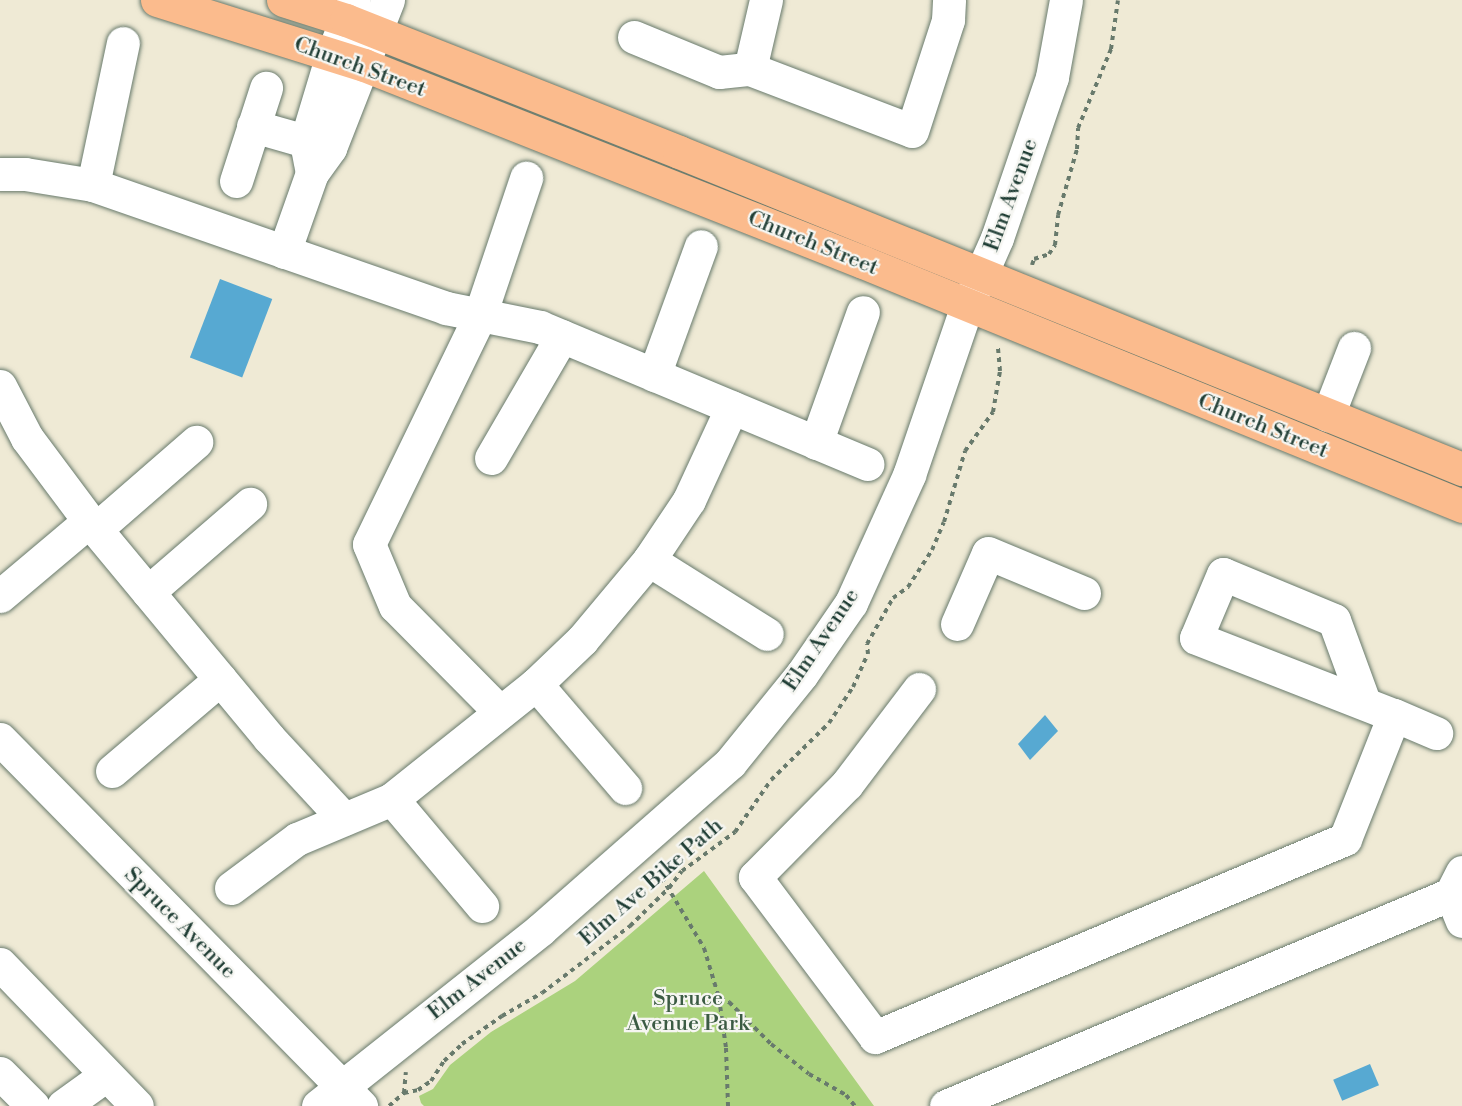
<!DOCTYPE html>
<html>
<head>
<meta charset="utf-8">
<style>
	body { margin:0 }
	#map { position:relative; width:1462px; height:1106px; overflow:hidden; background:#efead5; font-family:"Libre Bodoni",serif }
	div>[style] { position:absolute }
	.green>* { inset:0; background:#abd27d }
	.water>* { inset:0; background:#57a9d2; transform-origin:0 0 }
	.path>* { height:4px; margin-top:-2px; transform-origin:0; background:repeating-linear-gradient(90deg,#687a6c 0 4.5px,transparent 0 9px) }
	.roads { filter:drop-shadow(0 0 2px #687a6c) drop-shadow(0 0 2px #687a6c) }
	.minor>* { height:33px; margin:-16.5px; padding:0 16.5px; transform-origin:16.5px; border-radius:16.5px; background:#fff }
	.major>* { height:33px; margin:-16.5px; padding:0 16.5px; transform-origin:16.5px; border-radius:16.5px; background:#fbbb8d }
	span { translate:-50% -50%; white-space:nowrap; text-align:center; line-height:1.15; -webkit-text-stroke:4.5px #f6f6f2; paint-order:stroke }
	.street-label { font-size:22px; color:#1f3d34 }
	.park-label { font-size:22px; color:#3b5b43 }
</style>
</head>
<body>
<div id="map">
	<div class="green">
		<div style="clip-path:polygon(704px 871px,874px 1106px,424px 1106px,421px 1103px,419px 1096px,433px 1089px,450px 1065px,491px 1032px,575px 981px)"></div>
	</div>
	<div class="water">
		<div style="left:220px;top:279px;width:56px;height:84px;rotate:21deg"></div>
		<div style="clip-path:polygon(1045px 715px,1058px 731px,1030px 760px,1018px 744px)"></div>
		<div style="left:1370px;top:1064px;width:23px;height:40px;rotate:67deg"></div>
	</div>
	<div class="path">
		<div style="left:1032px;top:265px;width:6px;rotate:-72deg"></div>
		<div style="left:1034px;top:259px;width:16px;rotate:-18deg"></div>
		<div style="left:1049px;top:254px;width:11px;rotate:-56deg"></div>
		<div style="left:1055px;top:245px;width:30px;rotate:-84deg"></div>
		<div style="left:1058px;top:215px;width:69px;rotate:-73.9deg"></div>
		<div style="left:1077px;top:149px;width:21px;rotate:-87deg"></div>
		<div style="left:1078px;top:128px;width:86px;rotate:-67.3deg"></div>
		<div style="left:1111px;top:49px;width:49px;rotate:-81.9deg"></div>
		<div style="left:662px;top:878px;width:82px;rotate:59deg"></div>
		<div style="left:704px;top:948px;width:52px;rotate:73.3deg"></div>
		<div style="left:719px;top:998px;width:50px;rotate:82deg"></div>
		<div style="left:726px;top:1048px;width:58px;rotate:88deg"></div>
		<div style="left:720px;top:998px;width:10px;rotate:24deg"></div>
		<div style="left:729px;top:1002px;width:59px;rotate:45deg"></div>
		<div style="left:771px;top:1044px;width:48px;rotate:38.3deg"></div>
		<div style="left:809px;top:1074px;width:43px;rotate:29.6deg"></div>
		<div style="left:846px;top:1095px;width:14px;rotate:51deg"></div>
		<div style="left:404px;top:1093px;width:14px;rotate:-12deg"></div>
		<div style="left:418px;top:1090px;width:16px;rotate:-35deg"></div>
		<div style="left:431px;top:1081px;width:24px;rotate:-57deg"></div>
		<div style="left:444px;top:1061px;width:25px;rotate:-43deg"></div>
		<div style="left:462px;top:1044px;width:49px;rotate:-35deg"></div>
		<div style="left:502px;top:1016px;width:46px;rotate:-29.9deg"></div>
		<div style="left:542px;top:993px;width:111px;rotate:-37.3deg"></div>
		<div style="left:630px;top:926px;width:54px;rotate:-44.3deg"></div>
		<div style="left:669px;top:888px;width:21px;rotate:-53deg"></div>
		<div style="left:682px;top:871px;width:66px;rotate:-36.3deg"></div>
		<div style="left:735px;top:832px;width:63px;rotate:-55.3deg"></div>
		<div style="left:771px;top:780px;width:81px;rotate:-44.5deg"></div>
		<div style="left:829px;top:723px;width:43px;rotate:-56.3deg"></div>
		<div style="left:853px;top:687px;width:36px;rotate:-66deg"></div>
		<div style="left:868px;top:654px;width:10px;rotate:-96deg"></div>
		<div style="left:867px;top:644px;width:53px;rotate:-60.5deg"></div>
		<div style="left:893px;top:598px;width:19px;rotate:-36deg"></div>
		<div style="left:908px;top:587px;width:44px;rotate:-57deg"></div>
		<div style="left:932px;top:550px;width:30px;rotate:-67deg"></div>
		<div style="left:944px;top:522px;width:74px;rotate:-73.5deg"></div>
		<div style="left:965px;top:451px;width:48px;rotate:-54.3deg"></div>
		<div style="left:993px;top:412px;width:42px;rotate:-80.3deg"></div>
		<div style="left:1000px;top:371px;width:24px;rotate:-95deg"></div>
		<div style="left:389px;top:1106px;width:20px;rotate:-41deg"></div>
		<div style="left:404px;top:1093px;width:21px;rotate:-85deg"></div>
	</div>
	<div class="roads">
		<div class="minor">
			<div style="left:766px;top:0;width:71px;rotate:103.1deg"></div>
			<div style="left:750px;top:69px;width:173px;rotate:20.9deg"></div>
			<div style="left:912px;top:131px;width:117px;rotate:-72deg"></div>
			<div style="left:948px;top:20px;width:20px;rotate:-87deg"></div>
			<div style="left:634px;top:37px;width:92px;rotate:22.4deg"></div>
			<div style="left:719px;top:72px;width:31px;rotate:-6deg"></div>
			<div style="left:253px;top:126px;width:76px;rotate:16deg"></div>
			<div style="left:312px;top:173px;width:33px;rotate:-101deg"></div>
			<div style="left:306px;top:141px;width:90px;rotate:-73.2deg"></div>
			<div style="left:332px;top:55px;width:59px;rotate:-68.2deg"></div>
			<div style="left:0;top:174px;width:25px"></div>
			<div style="left:25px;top:174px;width:69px;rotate:9.2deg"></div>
			<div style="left:93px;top:185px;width:374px;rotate:19.2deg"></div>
			<div style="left:446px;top:308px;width:96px;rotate:11.4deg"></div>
			<div style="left:540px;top:327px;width:355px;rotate:22.7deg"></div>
			<div style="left:236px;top:181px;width:98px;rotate:-72.1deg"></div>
			<div style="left:93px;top:185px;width:145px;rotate:-78.1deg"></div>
			<div style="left:284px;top:252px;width:84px;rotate:-70.5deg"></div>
			<div style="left:312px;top:173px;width:31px;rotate:-54deg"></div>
			<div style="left:330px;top:148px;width:159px;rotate:-68.6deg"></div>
			<div style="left:654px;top:375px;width:137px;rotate:-70deg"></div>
			<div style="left:0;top:386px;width:59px;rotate:62.6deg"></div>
			<div style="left:27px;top:438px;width:104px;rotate:53.2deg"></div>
			<div style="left:89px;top:521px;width:282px;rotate:50.3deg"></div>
			<div style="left:269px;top:738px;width:110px;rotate:47.2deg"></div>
			<div style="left:1328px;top:415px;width:72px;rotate:-68.8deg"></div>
			<div style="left:816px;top:443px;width:139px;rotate:-70.3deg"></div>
			<div style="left:491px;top:458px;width:141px;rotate:-59.8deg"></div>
			<div style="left:96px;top:529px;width:133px;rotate:-41deg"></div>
			<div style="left:649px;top:560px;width:139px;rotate:32.1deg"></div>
			<div style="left:148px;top:592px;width:135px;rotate:-40.8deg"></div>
			<div style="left:0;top:596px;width:116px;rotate:-40.1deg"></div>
			<div style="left:957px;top:624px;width:77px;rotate:-66.4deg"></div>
			<div style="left:988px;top:553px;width:104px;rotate:22.6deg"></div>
			<div style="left:536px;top:684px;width:137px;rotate:49.4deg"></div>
			<div style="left:919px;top:689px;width:119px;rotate:127.2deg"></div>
			<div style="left:847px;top:784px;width:131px;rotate:134.7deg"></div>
			<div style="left:755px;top:877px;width:200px;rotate:53.1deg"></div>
			<div style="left:875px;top:1037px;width:510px;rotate:-22.84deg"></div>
			<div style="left:1345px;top:839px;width:133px;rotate:-68.4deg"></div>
			<div style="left:1394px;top:715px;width:46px;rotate:23.2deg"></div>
			<div style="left:1364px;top:702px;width:87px;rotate:-110.1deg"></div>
			<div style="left:1334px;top:620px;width:120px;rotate:-157.5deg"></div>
			<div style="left:1223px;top:574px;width:69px;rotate:112.9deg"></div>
			<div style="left:1196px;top:638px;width:212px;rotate:21.3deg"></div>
			<div style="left:500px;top:712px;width:149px;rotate:-134.7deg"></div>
			<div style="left:395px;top:606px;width:67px;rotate:-112.8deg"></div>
			<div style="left:369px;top:544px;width:254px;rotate:-64.1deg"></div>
			<div style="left:480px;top:315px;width:145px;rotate:-71.4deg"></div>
			<div style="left:0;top:739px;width:515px;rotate:45.47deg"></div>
			<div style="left:112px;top:771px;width:142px;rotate:-40.4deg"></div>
			<div style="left:392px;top:799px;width:140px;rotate:49.9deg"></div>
			<div style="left:1462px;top:872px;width:25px;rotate:117deg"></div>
			<div style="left:1451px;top:894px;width:29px;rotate:68deg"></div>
			<div style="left:231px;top:888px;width:82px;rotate:-36.6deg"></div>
			<div style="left:297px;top:839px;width:103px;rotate:-22.8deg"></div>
			<div style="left:392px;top:799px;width:184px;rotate:-38.6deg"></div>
			<div style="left:536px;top:684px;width:64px;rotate:-43.7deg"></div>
			<div style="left:582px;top:640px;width:104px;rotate:-50.1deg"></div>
			<div style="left:649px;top:560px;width:72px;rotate:-56.3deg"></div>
			<div style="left:689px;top:500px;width:102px;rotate:-65.2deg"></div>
			<div style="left:0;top:964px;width:197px;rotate:46deg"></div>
			<div style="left:0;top:1073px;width:47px;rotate:45deg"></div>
			<div style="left:63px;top:1106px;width:53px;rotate:-35.8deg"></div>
			<div style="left:318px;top:1106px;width:285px;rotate:-38.4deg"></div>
			<div style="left:541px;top:929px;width:252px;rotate:-41.3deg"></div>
			<div style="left:730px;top:763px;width:114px;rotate:-51deg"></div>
			<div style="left:802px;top:674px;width:86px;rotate:-55.4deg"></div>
			<div style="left:851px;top:603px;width:141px;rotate:-65.6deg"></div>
			<div style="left:909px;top:475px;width:179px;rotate:-71.1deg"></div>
			<div style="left:967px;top:306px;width:74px;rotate:-66.2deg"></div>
			<div style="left:997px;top:238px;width:170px;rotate:-71.1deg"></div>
			<div style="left:1052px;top:77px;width:78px;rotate:-79.7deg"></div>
			<div style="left:946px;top:1106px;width:548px;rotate:-22.77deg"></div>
		</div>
		<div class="major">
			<div style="left:157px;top:0;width:217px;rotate:17.4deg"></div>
			<div style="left:364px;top:65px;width:536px;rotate:21.54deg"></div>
			<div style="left:863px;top:262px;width:647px;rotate:22.16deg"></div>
			<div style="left:283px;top:0;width:66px;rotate:17.6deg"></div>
			<div style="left:346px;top:20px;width:358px;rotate:21.6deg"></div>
			<div style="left:679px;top:152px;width:845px;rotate:22.04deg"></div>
		</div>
	</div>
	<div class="street-label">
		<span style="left:360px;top:67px;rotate:20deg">Church Street</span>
		<span style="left:1011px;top:195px;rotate:-70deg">Elm Avenue</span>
		<span style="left:813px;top:243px;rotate:22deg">Church Street</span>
		<span style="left:1263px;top:426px;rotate:22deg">Church Street</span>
		<span style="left:821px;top:640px;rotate:-56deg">Elm Avenue</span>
		<span style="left:651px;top:882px;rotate:-41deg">Elm Ave Bike Path</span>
		<span style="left:180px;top:923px;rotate:45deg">Spruce Avenue</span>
		<span style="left:477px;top:979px;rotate:-38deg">Elm Avenue</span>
	</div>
	<div class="park-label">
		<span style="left:688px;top:1011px">Spruce<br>Avenue Park</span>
	</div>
</div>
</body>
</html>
